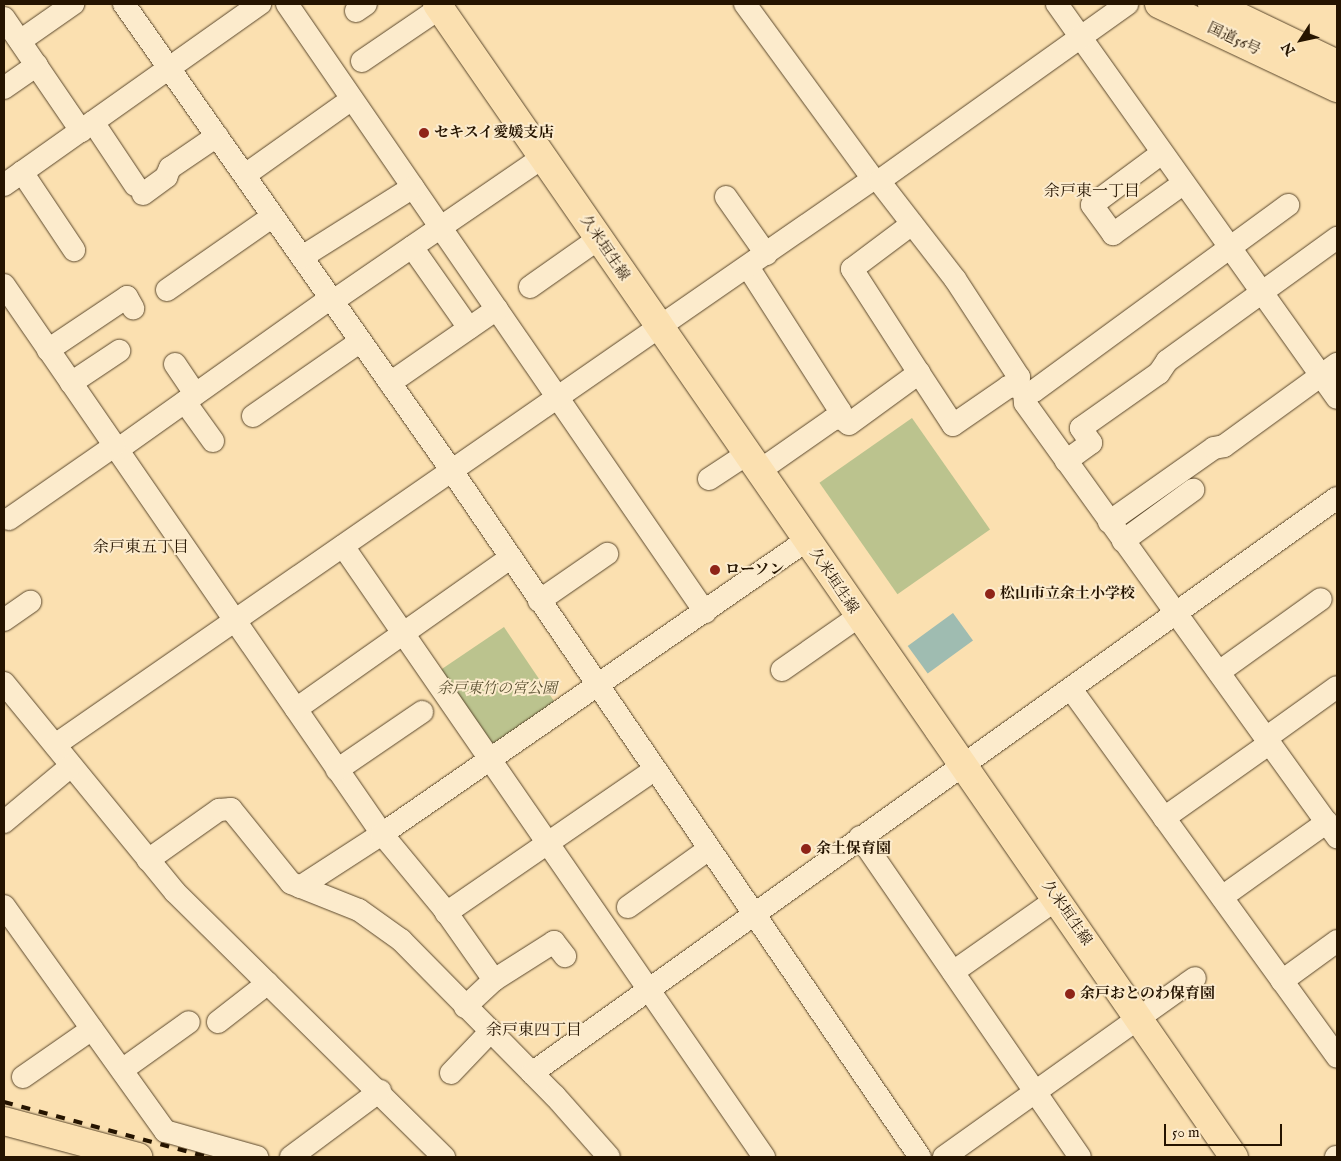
<!DOCTYPE html>
<html>
<head>
<meta charset="utf-8">
<style>
	body { margin:0 }
	#map { position:relative; width:1341px; height:1161px; overflow:hidden; background:#fbe0b0; font-family:"IM FELL English","Noto Serif JP",serif }
	div>[style] { position:absolute }
	.green>* { inset:0; background:#bbc38e; transform-origin:0 0 }
	.water>* { inset:0; background:#9fbcb1; transform-origin:0 0 }
	.roads { filter:drop-shadow(0 0 1px #5a472c) drop-shadow(0 0 1px #5a472c) }
	.minor>* { height:22px; margin:-11px; padding:0 11px; transform-origin:11px; border-radius:11px; background:#fcebcc }
	.major>* { height:28px; margin:-14px; padding:0 14px; transform-origin:14px; border-radius:14px; background:#fbe0b0 }
	.highway>* { height:28px; margin:-14px; padding:0 14px; transform-origin:14px; border-radius:14px; background:#fbe0b0 }
	.rail>* { height:4px; margin-top:-2px; transform-origin:0; background:repeating-linear-gradient(90deg,#251400 0 9px,transparent 0 18px) }
	.dots>* { width:14px; height:14px; translate:-50% -50%; box-sizing:border-box; border:2px solid #fcebcc; border-radius:50% }
	span { translate:-50% -50%; white-space:nowrap; text-align:center; line-height:1.15; -webkit-text-stroke:4px #fcebcc; paint-order:stroke }
	.street-label { font-size:15px; color:#251400 }
	.poi-label { font-size:15px; color:#251400; font-weight:700 }
	.left { translate:0 -50%; text-align:left }
	.park-label { font-size:15px; color:#5a5132; font-style:italic }
	.neighbourhood-label { font-size:16px; color:#251400 }
	.frame { position:absolute; inset:0; border:5px solid #251400; pointer-events:none }
	.north { position:absolute; left:1276px; top:15px; width:50px; height:50px; -webkit-text-stroke:4px #fcebcc; paint-order:stroke; rotate:235deg; font-size:14px; font-weight:700; line-height:20px; text-align:center; color:#251400 }
	.north::after { content:''; display:block; margin:auto; width:18px; height:22px; background:#251400; clip-path:polygon(50% 0,100% 100%,50% 72%,0 100%) }
	.scale { position:absolute; left:1164px; top:1124px; width:118px; height:22px; box-sizing:border-box; border:2px solid #251400; border-top:0; padding-left:6px; font-size:15px; line-height:18px; white-space:nowrap; color:#251400; -webkit-text-stroke:4px #fcebcc; paint-order:stroke }
</style>
</head>
<body>
<div id="map">
	<div class="green">
		<div style="left:912px;top:418px;width:136px;height:113px;rotate:55deg"></div>
		<div style="left:504px;top:627px;width:96px;height:83px;rotate:56deg"></div>
	</div>
	<div class="water">
		<div style="left:953px;top:613px;width:34px;height:56px;rotate:54deg"></div>
	</div>
	<div class="roads">
		<div class="minor">
			<div style="left:124px;top:4px;width:571px;rotate:54.92deg"></div>
			<div style="left:452px;top:471px;width:830px;rotate:55.7deg"></div>
			<div style="left:287px;top:4px;width:738px;rotate:55.49deg"></div>
			<div style="left:745px;top:4px;width:217px;rotate:53.8deg"></div>
			<div style="left:1057px;top:4px;width:483px;rotate:54.6deg"></div>
			<div style="left:356px;top:11px;width:12px;rotate:-35deg"></div>
			<div style="left:4px;top:18px;width:137px;rotate:55.7deg"></div>
			<div style="left:20px;top:41px;width:65px;rotate:-34.9deg"></div>
			<div style="left:362px;top:61px;width:94px;rotate:-34.2deg"></div>
			<div style="left:4px;top:88px;width:40px;rotate:-34.9deg"></div>
			<div style="left:93px;top:122px;width:76px;rotate:56.3deg"></div>
			<div style="left:1162px;top:153px;width:87px;rotate:143.4deg"></div>
			<div style="left:1092px;top:205px;width:36px;rotate:54deg"></div>
			<div style="left:1113px;top:234px;width:87px;rotate:-35.7deg"></div>
			<div style="left:22px;top:172px;width:94px;rotate:56.3deg"></div>
			<div style="left:245px;top:175px;width:131px;rotate:-35.4deg"></div>
			<div style="left:879px;top:181px;width:124px;rotate:52.2deg"></div>
			<div style="left:955px;top:279px;width:117px;rotate:56.9deg"></div>
			<div style="left:1019px;top:377px;width:9px;rotate:96deg"></div>
			<div style="left:1018px;top:386px;width:9px;rotate:49deg"></div>
			<div style="left:1024px;top:393px;width:10px;rotate:84deg"></div>
			<div style="left:1025px;top:403px;width:535px;rotate:54.29deg"></div>
			<div style="left:4px;top:185px;width:314px;rotate:-35.3deg"></div>
			<div style="left:143px;top:194px;width:29px;rotate:-36deg"></div>
			<div style="left:166px;top:177px;width:10px;rotate:-66deg"></div>
			<div style="left:170px;top:168px;width:57px;rotate:-34.2deg"></div>
			<div style="left:726px;top:197px;width:70px;rotate:54.9deg"></div>
			<div style="left:912px;top:224px;width:75px;rotate:143.1deg"></div>
			<div style="left:852px;top:269px;width:124px;rotate:57.2deg"></div>
			<div style="left:412px;top:247px;width:99px;rotate:54.9deg"></div>
			<div style="left:302px;top:257px;width:131px;rotate:-32.2deg"></div>
			<div style="left:748px;top:267px;width:171px;rotate:57.4deg"></div>
			<div style="left:840px;top:411px;width:6px;rotate:90deg"></div>
			<div style="left:4px;top:285px;width:667px;rotate:55.45deg"></div>
			<div style="left:382px;top:834px;width:97px;rotate:50.4deg"></div>
			<div style="left:444px;top:909px;width:87px;rotate:54.8deg"></div>
			<div style="left:530px;top:287px;width:83px;rotate:-35.2deg"></div>
			<div style="left:167px;top:290px;width:129px;rotate:-34.9deg"></div>
			<div style="left:333px;top:301px;width:255px;rotate:-34.4deg"></div>
			<div style="left:48px;top:350px;width:95px;rotate:-33.9deg"></div>
			<div style="left:127px;top:297px;width:13px;rotate:61deg"></div>
			<div style="left:175px;top:364px;width:36px;rotate:56deg"></div>
			<div style="left:71px;top:383px;width:58px;rotate:-33.7deg"></div>
			<div style="left:390px;top:383px;width:130px;rotate:-34.7deg"></div>
			<div style="left:1024px;top:393px;width:10px;rotate:-11deg"></div>
			<div style="left:1034px;top:391px;width:315px;rotate:-36.2deg"></div>
			<div style="left:185px;top:402px;width:48px;rotate:54.3deg"></div>
			<div style="left:253px;top:416px;width:131px;rotate:-34.8deg"></div>
			<div style="left:117px;top:450px;width:262px;rotate:-35.4deg"></div>
			<div style="left:1066px;top:461px;width:31px;rotate:-36deg"></div>
			<div style="left:1091px;top:443px;width:18px;rotate:-124deg"></div>
			<div style="left:1081px;top:428px;width:95px;rotate:-35.2deg"></div>
			<div style="left:1159px;top:373px;width:14px;rotate:-56deg"></div>
			<div style="left:1167px;top:361px;width:210px;rotate:-35.9deg"></div>
			<div style="left:759px;top:471px;width:89px;rotate:-34.9deg"></div>
			<div style="left:832px;top:420px;width:9px;rotate:-21deg"></div>
			<div style="left:840px;top:417px;width:11px;rotate:38deg"></div>
			<div style="left:849px;top:424px;width:87px;rotate:-36.1deg"></div>
			<div style="left:919px;top:373px;width:62px;rotate:56.8deg"></div>
			<div style="left:953px;top:425px;width:67px;rotate:-34.6deg"></div>
			<div style="left:1008px;top:387px;width:10px;rotate:-6deg"></div>
			<div style="left:709px;top:479px;width:45px;rotate:-33.3deg"></div>
			<div style="left:9px;top:519px;width:128px;rotate:-34.8deg"></div>
			<div style="left:1109px;top:522px;width:128px;rotate:-35.2deg"></div>
			<div style="left:1214px;top:448px;width:10px;rotate:-11deg"></div>
			<div style="left:1224px;top:446px;width:140px;rotate:-36deg"></div>
			<div style="left:1123px;top:541px;width:87px;rotate:-36.1deg"></div>
			<div style="left:343px;top:546px;width:742px;rotate:55.43deg"></div>
			<div style="left:539px;top:601px;width:83px;rotate:-34.7deg"></div>
			<div style="left:4px;top:620px;width:32px;rotate:-35deg"></div>
			<div style="left:782px;top:670px;width:93px;rotate:-34.9deg"></div>
			<div style="left:1219px;top:672px;width:125px;rotate:-35.6deg"></div>
			<div style="left:4px;top:683px;width:270px;rotate:50.7deg"></div>
			<div style="left:175px;top:892px;width:378px;rotate:44.6deg"></div>
			<div style="left:1071px;top:689px;width:454px;rotate:54.1deg"></div>
			<div style="left:296px;top:709px;width:262px;rotate:-35.2deg"></div>
			<div style="left:1266px;top:738px;width:87px;rotate:-35.7deg"></div>
			<div style="left:55px;top:745px;width:995px;rotate:-34.68deg"></div>
			<div style="left:873px;top:179px;width:6px;rotate:18deg"></div>
			<div style="left:879px;top:181px;width:305px;rotate:-35.5deg"></div>
			<div style="left:337px;top:770px;width:103px;rotate:-34.3deg"></div>
			<div style="left:1164px;top:818px;width:130px;rotate:-35.3deg"></div>
			<div style="left:4px;top:822px;width:87px;rotate:-39.9deg"></div>
			<div style="left:860px;top:837px;width:388px;rotate:55.5deg"></div>
			<div style="left:148px;top:860px;width:87px;rotate:-35.2deg"></div>
			<div style="left:219px;top:810px;width:12px;rotate:-5deg"></div>
			<div style="left:231px;top:809px;width:95px;rotate:51deg"></div>
			<div style="left:291px;top:883px;width:73px;rotate:21.7deg"></div>
			<div style="left:359px;top:910px;width:52px;rotate:35.5deg"></div>
			<div style="left:401px;top:940px;width:219px;rotate:45.4deg"></div>
			<div style="left:555px;top:1096px;width:81px;rotate:48.5deg"></div>
			<div style="left:300px;top:887px;width:98px;rotate:-32.9deg"></div>
			<div style="left:382px;top:834px;width:517px;rotate:-34.67deg"></div>
			<div style="left:1222px;top:897px;width:129px;rotate:-35.5deg"></div>
			<div style="left:4px;top:906px;width:277px;rotate:54.4deg"></div>
			<div style="left:165px;top:1131px;width:96px;rotate:15.8deg"></div>
			<div style="left:628px;top:907px;width:100px;rotate:-35.6deg"></div>
			<div style="left:446px;top:913px;width:252px;rotate:-34.5deg"></div>
			<div style="left:953px;top:972px;width:127px;rotate:-35.1deg"></div>
			<div style="left:1282px;top:981px;width:68px;rotate:-36deg"></div>
			<div style="left:465px;top:1007px;width:40px;rotate:-43deg"></div>
			<div style="left:494px;top:980px;width:71px;rotate:-32.3deg"></div>
			<div style="left:554px;top:942px;width:18px;rotate:52deg"></div>
			<div style="left:218px;top:1022px;width:63px;rotate:-38deg"></div>
			<div style="left:122px;top:1070px;width:82px;rotate:-35.6deg"></div>
			<div style="left:451px;top:1073px;width:58px;rotate:-46.4deg"></div>
			<div style="left:532px;top:1073px;width:989px;rotate:-35.54deg"></div>
			<div style="left:23px;top:1077px;width:84px;rotate:-34.8deg"></div>
			<div style="left:291px;top:1157px;width:111px;rotate:-36.6deg"></div>
			<div style="left:944px;top:1157px;width:308px;rotate:-35.5deg"></div>
			<div style="left:1336px;top:1157px;width:1px"></div>
		</div>
		<div class="major">
			<div style="left:437px;top:4px;width:1402px;rotate:55.35deg"></div>
			<div style="left:4px;top:1121px;width:139px;rotate:15deg"></div>
		</div>
		<div class="highway">
			<div style="left:1159px;top:4px;width:197px;rotate:25.3deg"></div>
			<div style="left:1212px;top:4px;width:139px;rotate:25.6deg"></div>
		</div>
	</div>
	<div class="rail">
		<div style="left:4px;top:1102px;width:211px;rotate:15.1deg"></div>
	</div>
	<div class="dots">
		<div style="left:424px;top:133px;background:#8f2418"></div>
		<div style="left:715px;top:570px;background:#8f2418"></div>
		<div style="left:990px;top:594px;background:#8f2418"></div>
		<div style="left:806px;top:849px;background:#8f2418"></div>
		<div style="left:1070px;top:994px;background:#8f2418"></div>
	</div>
	<div class="street-label">
		<span style="left:1234px;top:39px;rotate:25deg">国道56号</span>
		<span style="left:605px;top:248px;rotate:56deg">久米垣生線</span>
		<span style="left:834px;top:581px;rotate:56deg">久米垣生線</span>
		<span style="left:1067px;top:913px;rotate:55deg">久米垣生線</span>
	</div>
	<div class="poi-label">
		<span class="left" style="left:434px;top:133px">セキスイ愛媛支店</span>
		<span class="left" style="left:725px;top:570px">ローソン</span>
		<span class="left" style="left:1000px;top:594px">松山市立余土小学校</span>
		<span class="left" style="left:816px;top:849px">余土保育園</span>
		<span class="left" style="left:1080px;top:994px">余戸おとのわ保育園</span>
	</div>
	<div class="park-label">
		<span style="left:497px;top:689px">余戸東竹の宮公園</span>
	</div>
	<div class="neighbourhood-label">
		<span style="left:1092px;top:192px">余戸東一丁目</span>
		<span style="left:141px;top:548px">余戸東五丁目</span>
		<span style="left:534px;top:1031px">余戸東四丁目</span>
	</div>
	<div class="frame"></div>
	<div class="north">N</div>
	<div class="scale">50 m</div>
</div>
</body>
</html>
